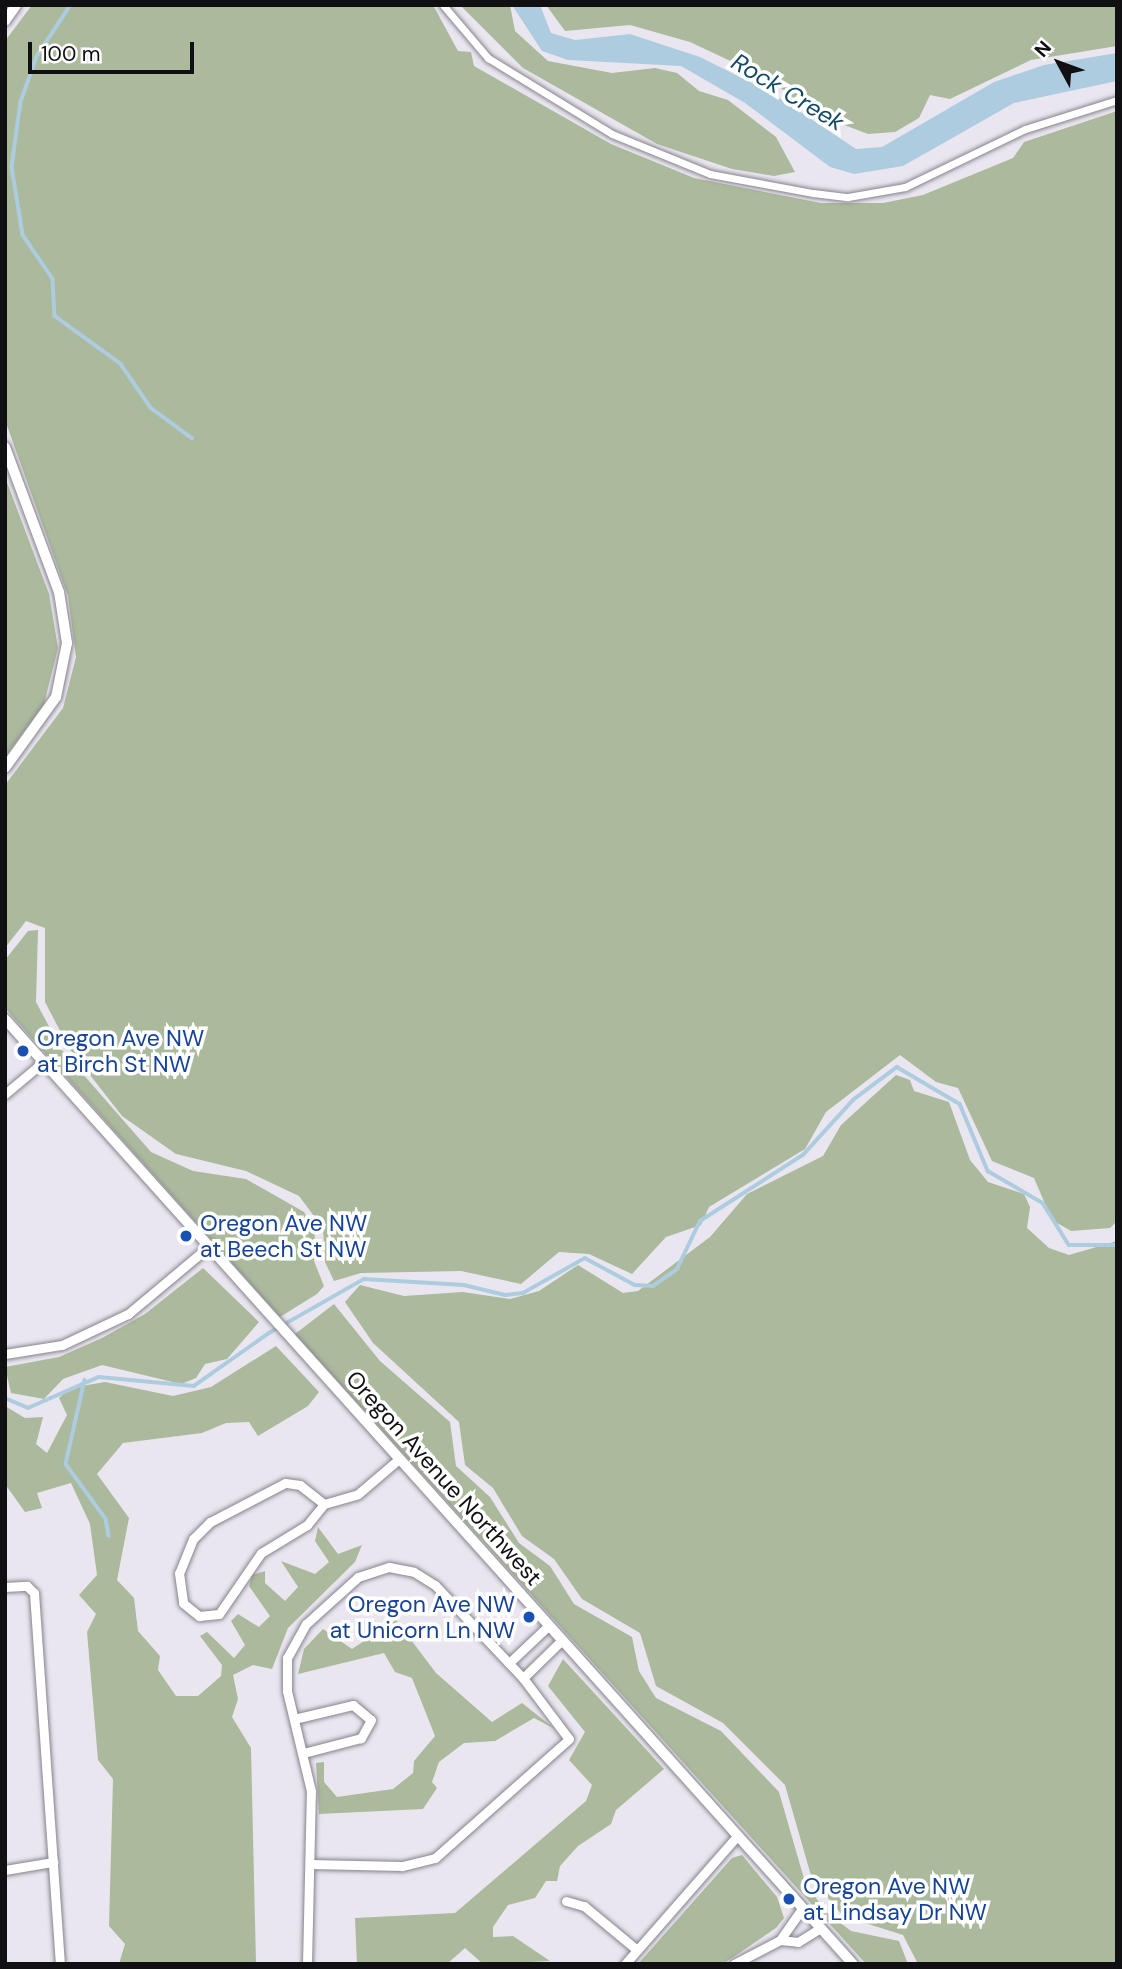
<!DOCTYPE html>
<html>
<head>
<meta charset="utf-8">
<style>
	body { margin:0 }
	#map { position:relative; width:1122px; height:1969px; overflow:hidden; background:#eae6f0; font-family:"DM Sans",sans-serif }
	div>[style] { position:absolute }
	.forest>* { inset:0; background:#abb99d }
	.water>* { inset:0; background:#aeccdf }
	.stream>* { height:3.5px; margin:-1.75px; padding:0 1.75px; transform-origin:1.75px; border-radius:1.75px; background:#aeccdf }
	.roads { filter:drop-shadow(0 0 2px #86838c) drop-shadow(0 0 2px #86838c) }
	.pedestrian>* { height:7px; margin:-3.5px; padding:0 3.5px; transform-origin:3.5px; border-radius:3.5px; background:#fff }
	.minor>* { height:9px; margin:-4.5px; padding:0 4.5px; transform-origin:4.5px; border-radius:4.5px; background:#fff }
	.tertiary>* { height:10px; margin:-5px; padding:0 5px; transform-origin:5px; border-radius:5px; background:#fff }
	.dots>* { width:19px; height:19px; translate:-50% -50%; box-sizing:border-box; border:4px solid #fff; border-radius:50% }
	span { translate:-50% -50%; white-space:nowrap; text-align:center; line-height:1.15; -webkit-text-stroke:7px #fff; paint-order:stroke }
	.transit-label { font-size:23px; color:#164399 }
	.left { translate:0 -50%; text-align:left }
	.right { translate:-100% -50%; text-align:right }
	.street-label { font-size:23px; color:#100f12 }
	.water-label { font-size:24px; color:#124863; font-style:italic }
	.frame { position:absolute; inset:0; border:7px solid #100f12; pointer-events:none }
	.north { position:absolute; left:1024px; top:28px; width:70px; height:70px; -webkit-text-stroke:5px #fff; paint-order:stroke; rotate:311deg; font-size:19px; font-weight:700; line-height:28px; text-align:center; color:#100f12 }
	.north::after { content:''; display:block; margin:auto; width:24px; height:32px; background:#100f12; clip-path:polygon(50% 0,100% 100%,50% 72%,0 100%) }
	.scale { position:absolute; left:28px; top:42px; width:166px; height:32px; box-sizing:border-box; border:4px solid #100f12; border-top:0; padding-left:9px; font-size:21px; line-height:24px; white-space:nowrap; color:#100f12; -webkit-text-stroke:5px #fff; paint-order:stroke }
</style>
</head>
<body>
<div id="map">
	<div class="forest">
		<div style="clip-path:polygon(32px 5px,433px 5px,458px 51px,471px 52px,474px 66px,611px 144px,694px 178px,821px 203px,883px 203px,923px 195px,1013px 158px,1024px 142px,1117px 111px,1117px 1221px,1110px 1228px,1071px 1231px,1052px 1220px,1034px 1178px,992px 1161px,958px 1088px,936px 1082px,900px 1055px,826px 1112px,805px 1149px,709px 1207px,701px 1225px,666px 1237px,632px 1274px,589px 1254px,559px 1252px,521px 1284px,461px 1271px,361px 1273px,334px 1281px,325px 1262px,323px 1228px,299px 1196px,246px 1171px,176px 1154px,122px 1116px,69px 1048px,45px 1002px,45px 928px,26px 921px,5px 948px,5px 785px,63px 708px,76px 657px,68px 596px,5px 420px,5px 41px)"></div>
		<div style="clip-path:polygon(460px 5px,510px 5px,515px 31px,548px 61px,612px 73px,655px 68px,677px 73px,699px 91px,728px 100px,776px 137px,795px 172px,774px 176px,732px 169px,657px 144px,523px 68px)"></div>
		<div style="clip-path:polygon(546px 5px,1117px 5px,1117px 46px,1031px 60px,950px 99px,930px 95px,919px 118px,895px 132px,868px 134px,815px 114px,769px 79px,690px 42px,630px 25px,565px 31px)"></div>
		<div style="clip-path:polygon(5px 477px,49px 594px,58px 648px,44px 704px,5px 757px)"></div>
		<div style="clip-path:polygon(38px 930px,36px 1002px,61px 1049px,151px 1152px,193px 1171px,246px 1179px,304px 1212px,315px 1230px,314px 1261px,324px 1286px,317px 1294px,280px 1317px,5px 1008px,5px 960px,28px 931px)"></div>
		<div style="clip-path:polygon(896px 1075px,910px 1080px,914px 1091px,949px 1102px,970px 1160px,988px 1182px,1024px 1194px,1030px 1207px,1027px 1228px,1049px 1248px,1069px 1255px,1117px 1241px,1117px 1964px,918px 1964px,903px 1935px,843px 1916px,812px 1879px,785px 1785px,723px 1723px,656px 1686px,640px 1633px,582px 1599px,554px 1559px,522px 1536px,493px 1488px,465px 1465px,459px 1422px,373px 1343px,345px 1302px,360px 1285px,404px 1296px,463px 1292px,510px 1299px,539px 1291px,578px 1265px,623px 1293px,638px 1291px,710px 1237px,747px 1194px,823px 1156px,841px 1125px)"></div>
		<div style="clip-path:polygon(203px 1268px,259px 1322px,227px 1359px,205px 1364px,196px 1378px,181px 1384px,102px 1365px,63px 1379px,44px 1399px,11px 1393px,5px 1367px,59px 1357px,102px 1338px,145px 1314px)"></div>
		<div style="clip-path:polygon(334px 1304px,380px 1361px,450px 1422px,456px 1466px,490px 1497px,519px 1543px,550px 1566px,574px 1604px,632px 1637px,639px 1671px,656px 1698px,721px 1731px,779px 1792px,805px 1882px,825px 1911px,851px 1931px,899px 1941px,908px 1964px,866px 1964px,295px 1334px)"></div>
		<div style="clip-path:polygon(276px 1346px,319px 1392px,308px 1406px,258px 1436px,249px 1422px,226px 1423px,202px 1433px,123px 1443px,97px 1474px,129px 1518px,117px 1580px,134px 1598px,138px 1631px,160px 1656px,158px 1670px,176px 1696px,198px 1696px,221px 1676px,222px 1665px,200px 1636px,207px 1632px,234px 1658px,245px 1645px,231px 1621px,238px 1614px,259px 1627px,270px 1616px,249px 1586px,252px 1575px,265px 1571px,265px 1583px,285px 1601px,298px 1587px,281px 1561px,315px 1574px,329px 1562px,315px 1541px,318px 1527px,338px 1554px,362px 1545px,355px 1562px,288px 1628px,272px 1669px,253px 1665px,233px 1675px,238px 1699px,232px 1717px,251px 1748px,256px 1964px,119px 1964px,125px 1944px,109px 1926px,113px 1779px,98px 1760px,87px 1632px,96px 1614px,79px 1595px,97px 1575px,90px 1524px,71px 1483px,37px 1493px,42px 1508px,25px 1512px,5px 1484px,5px 1406px,25px 1418px,43px 1417px,36px 1444px,47px 1453px,67px 1415px,59px 1398px,70px 1388px,105px 1382px,173px 1396px,211px 1387px)"></div>
		<div style="clip-path:polygon(396px 1620px,436px 1673px,492px 1722px,522px 1703px,555px 1729px,534px 1718px,495px 1741px,464px 1743px,439px 1762px,432px 1782px,437px 1788px,423px 1809px,319px 1814px,316px 1763px,324px 1762px,324px 1782px,337px 1797px,393px 1789px,413px 1773px,414px 1761px,435px 1736px,412px 1678px,395px 1672px,384px 1653px,298px 1674px,304px 1649px,323px 1629px,352px 1649px)"></div>
		<div style="clip-path:polygon(563px 1659px,664px 1769px,616px 1810px,611px 1824px,578px 1846px,560px 1866px,557px 1881px,546px 1881px,535px 1898px,508px 1905px,493px 1927px,493px 1937px,513px 1936px,550px 1961px,483px 1964px,465px 1948px,447px 1964px,357px 1964px,355px 1918px,455px 1913px,586px 1801px,592px 1785px,569px 1760px,585px 1732px,548px 1686px)"></div>
		<div style="clip-path:polygon(742px 1855px,777px 1897px,784px 1918px,776px 1928px,723px 1964px,638px 1964px,732px 1858px)"></div>
	</div>
	<div class="water">
		<div style="clip-path:polygon(512px 5px,540px 5px,551px 33px,575px 40px,630px 34px,700px 57px,772px 93px,856px 149px,882px 147px,994px 82px,1044px 65px,1117px 53px,1117px 81px,1014px 103px,903px 166px,854px 174px,830px 167px,745px 103px,681px 66px,568px 60px,542px 51px)"></div>
	</div>
	<div class="stream">
		<div style="left:71px;top:5px;width:62px;rotate:123.2deg"></div>
		<div style="left:37px;top:57px;width:48px;rotate:109.6deg"></div>
		<div style="left:21px;top:102px;width:66px;rotate:97.9deg"></div>
		<div style="left:12px;top:167px;width:69px;rotate:80.8deg"></div>
		<div style="left:23px;top:235px;width:53px;rotate:55.7deg"></div>
		<div style="left:53px;top:279px;width:37px;rotate:87deg"></div>
		<div style="left:55px;top:316px;width:82px;rotate:36deg"></div>
		<div style="left:121px;top:364px;width:53px;rotate:55.7deg"></div>
		<div style="left:151px;top:408px;width:51px;rotate:36.2deg"></div>
		<div style="left:85px;top:1380px;width:86px;rotate:102.7deg"></div>
		<div style="left:66px;top:1464px;width:68px;rotate:54deg"></div>
		<div style="left:106px;top:1519px;width:17px;rotate:80deg"></div>
		<div style="left:5px;top:1398px;width:25px;rotate:23deg"></div>
		<div style="left:28px;top:1408px;width:77px;rotate:-23.6deg"></div>
		<div style="left:99px;top:1377px;width:95px;rotate:5.4deg"></div>
		<div style="left:194px;top:1386px;width:92px;rotate:-35.2deg"></div>
		<div style="left:269px;top:1333px;width:109px;rotate:-29.6deg"></div>
		<div style="left:364px;top:1279px;width:100px;rotate:3.4deg"></div>
		<div style="left:464px;top:1285px;width:42px;rotate:13.7deg"></div>
		<div style="left:505px;top:1295px;width:18px;rotate:-6deg"></div>
		<div style="left:523px;top:1293px;width:71px;rotate:-29.4deg"></div>
		<div style="left:585px;top:1258px;width:57px;rotate:28.4deg"></div>
		<div style="left:635px;top:1285px;width:18px;rotate:3deg"></div>
		<div style="left:653px;top:1286px;width:29px;rotate:-35deg"></div>
		<div style="left:677px;top:1269px;width:53px;rotate:-64.4deg"></div>
		<div style="left:700px;top:1221px;width:122px;rotate:-32.7deg"></div>
		<div style="left:803px;top:1155px;width:74px;rotate:-47.7deg"></div>
		<div style="left:853px;top:1100px;width:55px;rotate:-36.9deg"></div>
		<div style="left:897px;top:1067px;width:73px;rotate:30.4deg"></div>
		<div style="left:960px;top:1104px;width:73px;rotate:67.3deg"></div>
		<div style="left:988px;top:1171px;width:64px;rotate:30.2deg"></div>
		<div style="left:1043px;top:1203px;width:49px;rotate:58.2deg"></div>
		<div style="left:1069px;top:1245px;width:48px"></div>
	</div>
	<div class="roads">
		<div class="pedestrian">
			<div style="left:443px;top:5px;width:70px;rotate:49.7deg"></div>
			<div style="left:488px;top:58px;width:145px;rotate:31.5deg"></div>
			<div style="left:612px;top:134px;width:106px;rotate:22.2deg"></div>
			<div style="left:710px;top:174px;width:105px;rotate:10.5deg"></div>
			<div style="left:813px;top:193px;width:35px;rotate:7deg"></div>
			<div style="left:848px;top:197px;width:58px;rotate:-10deg"></div>
			<div style="left:905px;top:187px;width:133px;rotate:-25.8deg"></div>
			<div style="left:1025px;top:129px;width:96px;rotate:-17.5deg"></div>
		</div>
		<div class="minor">
			<div style="left:5px;top:1094px;width:50px;rotate:-40.1deg"></div>
			<div style="left:5px;top:1354px;width:58px;rotate:-9deg"></div>
			<div style="left:62px;top:1345px;width:73px;rotate:-25.2deg"></div>
			<div style="left:128px;top:1314px;width:103px;rotate:-39.9deg"></div>
			<div style="left:324px;top:1504px;width:31px;rotate:-142deg"></div>
			<div style="left:300px;top:1485px;width:15px;rotate:-172deg"></div>
			<div style="left:285px;top:1483px;width:85px;rotate:152.5deg"></div>
			<div style="left:210px;top:1522px;width:24px;rotate:135deg"></div>
			<div style="left:193px;top:1539px;width:37px;rotate:112deg"></div>
			<div style="left:179px;top:1573px;width:30px;rotate:82deg"></div>
			<div style="left:183px;top:1603px;width:21px;rotate:39deg"></div>
			<div style="left:199px;top:1616px;width:20px;rotate:-6deg"></div>
			<div style="left:219px;top:1614px;width:74px;rotate:-55.5deg"></div>
			<div style="left:261px;top:1553px;width:54px;rotate:-31.3deg"></div>
			<div style="left:307px;top:1525px;width:27px;rotate:-51deg"></div>
			<div style="left:324px;top:1504px;width:35px;rotate:-16deg"></div>
			<div style="left:358px;top:1494px;width:54px;rotate:-40.5deg"></div>
			<div style="left:5px;top:1587px;width:22px;rotate:-3deg"></div>
			<div style="left:27px;top:1586px;width:10px;rotate:45deg"></div>
			<div style="left:34px;top:1593px;width:372px;rotate:86deg"></div>
			<div style="left:509px;top:1663px;width:55px;rotate:-43.5deg"></div>
			<div style="left:523px;top:1678px;width:54px;rotate:-44.3deg"></div>
			<div style="left:294px;top:1719px;width:61px;rotate:-13.3deg"></div>
			<div style="left:353px;top:1705px;width:23px;rotate:40deg"></div>
			<div style="left:371px;top:1720px;width:21px;rotate:119deg"></div>
			<div style="left:361px;top:1738px;width:60px;rotate:165.5deg"></div>
			<div style="left:5px;top:1870px;width:49px;rotate:-9.5deg"></div>
			<div style="left:566px;top:1901px;width:19px;rotate:16deg"></div>
			<div style="left:584px;top:1906px;width:69px;rotate:39.7deg"></div>
			<div style="left:780px;top:1940px;width:18px;rotate:6deg"></div>
			<div style="left:798px;top:1942px;width:26px;rotate:-32deg"></div>
			<div style="left:307px;top:1964px;width:173px;rotate:-88.7deg"></div>
			<div style="left:311px;top:1791px;width:103px;rotate:-103.5deg"></div>
			<div style="left:287px;top:1691px;width:33px;rotate:-90deg"></div>
			<div style="left:287px;top:1658px;width:39px;rotate:-61deg"></div>
			<div style="left:306px;top:1624px;width:70px;rotate:-42.1deg"></div>
			<div style="left:358px;top:1577px;width:33px;rotate:-18deg"></div>
			<div style="left:389px;top:1567px;width:25px;rotate:11deg"></div>
			<div style="left:414px;top:1572px;width:25px;rotate:32deg"></div>
			<div style="left:435px;top:1585px;width:128px;rotate:46.6deg"></div>
			<div style="left:523px;top:1678px;width:76px;rotate:53deg"></div>
			<div style="left:569px;top:1739px;width:179px;rotate:138.4deg"></div>
			<div style="left:435px;top:1858px;width:34px;rotate:166deg"></div>
			<div style="left:402px;top:1866px;width:92px;rotate:-178.8deg"></div>
			<div style="left:625px;top:1964px;width:170px;rotate:-48.8deg"></div>
			<div style="left:734px;top:1964px;width:52px;rotate:-27.6deg"></div>
			<div style="left:780px;top:1940px;width:39px;rotate:-55deg"></div>
		</div>
		<div class="tertiary">
			<div style="left:5px;top:21px;width:19px;rotate:-55deg"></div>
			<div style="left:5px;top:447px;width:155px;rotate:69.6deg"></div>
			<div style="left:59px;top:592px;width:52px;rotate:81.1deg"></div>
			<div style="left:67px;top:643px;width:55px;rotate:101.5deg"></div>
			<div style="left:56px;top:697px;width:87px;rotate:125.7deg"></div>
			<div style="left:5px;top:1019px;width:1270px;rotate:48.1deg"></div>
		</div>
	</div>
	<div class="dots">
		<div style="left:23px;top:1051px;background:#1a4fb4"></div>
		<div style="left:186px;top:1236px;background:#1a4fb4"></div>
		<div style="left:529px;top:1617px;background:#1a4fb4"></div>
		<div style="left:789px;top:1899px;background:#1a4fb4"></div>
	</div>
	<div class="transit-label">
		<span class="left" style="left:37px;top:1051px">Oregon Ave NW<br>at Birch St NW</span>
		<span class="left" style="left:200px;top:1236px">Oregon Ave NW<br>at Beech St NW</span>
		<span class="right" style="left:515px;top:1617px">Oregon Ave NW<br>at Unicorn Ln NW</span>
		<span class="left" style="left:803px;top:1899px">Oregon Ave NW<br>at Lindsay Dr NW</span>
	</div>
	<div class="street-label">
		<span style="left:444px;top:1478px;rotate:48deg">Oregon Avenue Northwest</span>
	</div>
	<div class="water-label">
		<span style="left:788px;top:92px;rotate:31deg">Rock Creek</span>
	</div>
	<div class="frame"></div>
	<div class="north">N</div>
	<div class="scale">100 m</div>
</div>
</body>
</html>
